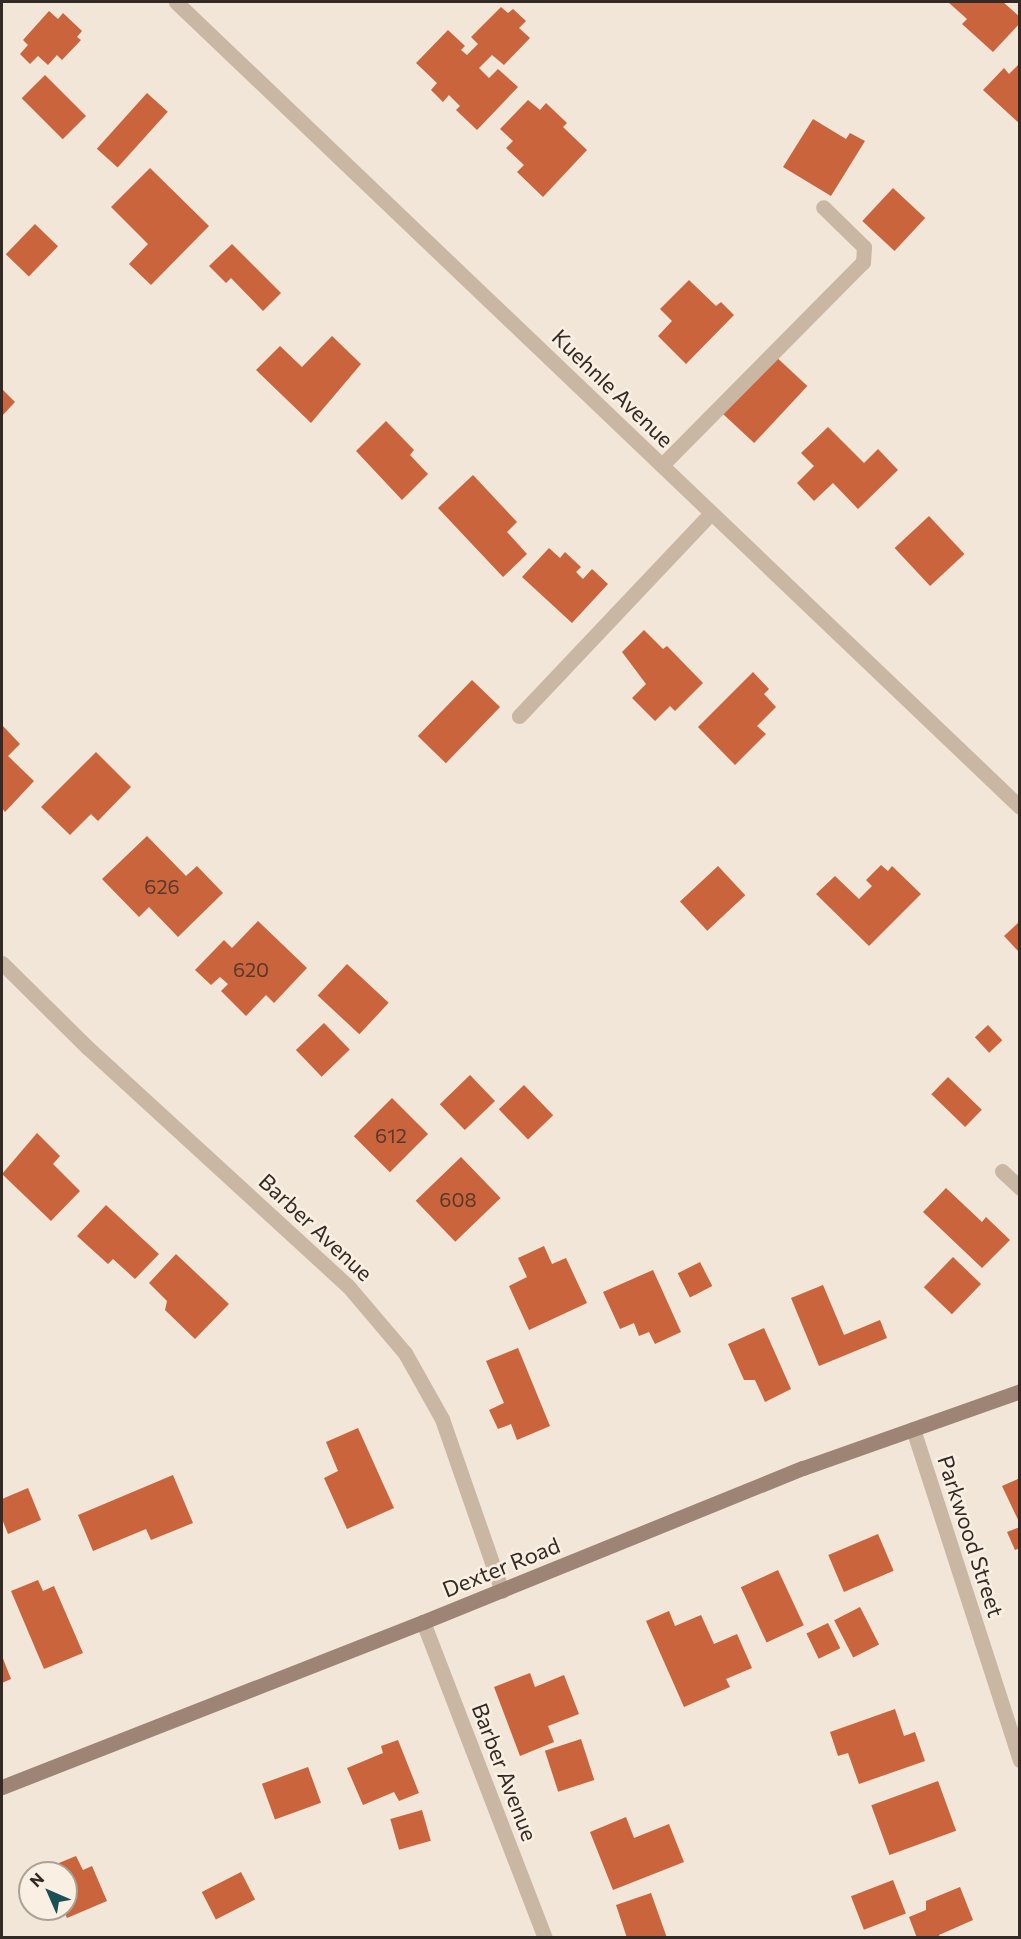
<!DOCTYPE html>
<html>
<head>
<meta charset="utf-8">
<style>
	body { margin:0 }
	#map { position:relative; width:1021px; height:1939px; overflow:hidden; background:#f1e6d7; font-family:Commissioner,sans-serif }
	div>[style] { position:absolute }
	.building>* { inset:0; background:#c9643d; transform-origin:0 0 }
	.lane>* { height:15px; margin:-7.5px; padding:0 7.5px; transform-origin:7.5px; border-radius:7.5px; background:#c9b6a3 }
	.street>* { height:15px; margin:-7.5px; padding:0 7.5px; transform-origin:7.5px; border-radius:7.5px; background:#c9b6a3 }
	.secondary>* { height:15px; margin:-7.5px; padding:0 7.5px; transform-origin:7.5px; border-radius:7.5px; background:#9d8474 }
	span { translate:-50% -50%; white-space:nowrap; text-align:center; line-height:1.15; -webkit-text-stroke:5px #f9f0e3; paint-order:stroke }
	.number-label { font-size:20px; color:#59382b }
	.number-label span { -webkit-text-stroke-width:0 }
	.street-label { font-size:22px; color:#342a25 }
	.frame { position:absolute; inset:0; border:3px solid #342a25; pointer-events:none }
	.north { position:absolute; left:18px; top:1861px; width:60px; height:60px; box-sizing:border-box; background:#f9f0e3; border:2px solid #aaa197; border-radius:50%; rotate:315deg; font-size:16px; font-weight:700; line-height:24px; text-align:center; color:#342a25 }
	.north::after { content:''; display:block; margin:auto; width:21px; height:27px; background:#1a5056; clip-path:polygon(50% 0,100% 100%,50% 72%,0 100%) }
</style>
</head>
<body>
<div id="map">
	<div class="building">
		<div style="clip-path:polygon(948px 2px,1003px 2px,1020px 17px,1020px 23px,993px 52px,962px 24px,967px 19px)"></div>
		<div style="clip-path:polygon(501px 7px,508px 13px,513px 9px,526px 21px,519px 28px,530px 38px,504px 65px,492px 55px,479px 68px,489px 78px,498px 69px,518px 87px,477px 130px,456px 110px,460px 106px,449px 95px,443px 102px,431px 90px,437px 83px,416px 63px,448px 30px,465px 46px,461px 50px,467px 55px,478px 44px,471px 37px)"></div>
		<div style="clip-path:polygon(49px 11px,58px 19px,63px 13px,82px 31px,77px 37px,81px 40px,62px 60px,57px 55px,48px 65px,38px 56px,30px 64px,20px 54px,28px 45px,23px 40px)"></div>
		<div style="clip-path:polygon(1020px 63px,1020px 124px,983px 90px,1004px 68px,1009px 74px)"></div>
		<div style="left:45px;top:75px;width:58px;height:33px;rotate:45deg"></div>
		<div style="left:147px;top:93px;width:28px;height:75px;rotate:42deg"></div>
		<div style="clip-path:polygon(528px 100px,540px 110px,546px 103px,567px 123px,563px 127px,587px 150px,543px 197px,517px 172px,524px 165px,506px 148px,513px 141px,500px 129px)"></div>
		<div style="clip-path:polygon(813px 119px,846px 139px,850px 133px,865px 141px,831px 196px,783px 167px)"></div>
		<div style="clip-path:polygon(150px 168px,209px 226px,151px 285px,129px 264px,148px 244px,111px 207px)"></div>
		<div style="left:893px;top:188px;width:44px;height:45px;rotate:43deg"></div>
		<div style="left:35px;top:224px;width:32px;height:42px;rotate:44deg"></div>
		<div style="clip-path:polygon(232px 244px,281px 293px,263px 311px,231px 278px,226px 283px,209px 266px)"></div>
		<div style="clip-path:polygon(689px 280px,716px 306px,721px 302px,734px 315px,686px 364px,658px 336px,672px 321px,660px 309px)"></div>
		<div style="clip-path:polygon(332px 336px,361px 364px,311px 423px,256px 370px,280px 346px,302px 367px)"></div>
		<div style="left:773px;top:354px;width:47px;height:78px;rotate:43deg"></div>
		<div style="clip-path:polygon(2px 389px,15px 402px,2px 416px)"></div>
		<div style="clip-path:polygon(386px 421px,414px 450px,410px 455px,428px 474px,402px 500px,356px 451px)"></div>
		<div style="clip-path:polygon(828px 427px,864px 463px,878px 449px,898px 470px,858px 509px,833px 483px,814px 501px,797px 483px,814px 466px,801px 453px)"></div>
		<div style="clip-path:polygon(473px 475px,517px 522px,507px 532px,527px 554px,503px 577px,438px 508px)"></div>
		<div style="left:929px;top:516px;width:52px;height:47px;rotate:47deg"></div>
		<div style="clip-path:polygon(549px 548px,560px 558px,565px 552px,581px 567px,576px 572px,583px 579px,592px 569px,608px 584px,572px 623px,522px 577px)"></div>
		<div style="clip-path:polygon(644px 630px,663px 649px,667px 646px,703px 683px,675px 711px,670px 706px,655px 721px,632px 698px,646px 684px,622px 652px)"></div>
		<div style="clip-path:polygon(753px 672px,769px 689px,764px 694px,776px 707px,757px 726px,766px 734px,735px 765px,698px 727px)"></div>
		<div style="left:472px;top:680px;width:39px;height:78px;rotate:44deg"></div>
		<div style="clip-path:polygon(2px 725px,20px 744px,8px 756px,34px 781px,5px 812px,2px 808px)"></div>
		<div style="clip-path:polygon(96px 752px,131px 787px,98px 821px,91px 814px,70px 835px,41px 807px)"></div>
		<div style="clip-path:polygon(147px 836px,186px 876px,197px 866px,223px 893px,178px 937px,149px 907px,139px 917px,102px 879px)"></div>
		<div style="clip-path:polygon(881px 865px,888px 871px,892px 866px,921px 894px,869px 946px,816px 894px,835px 876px,859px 899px,872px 886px,866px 880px)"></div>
		<div style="left:718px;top:866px;width:40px;height:52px;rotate:47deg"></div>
		<div style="clip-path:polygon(258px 921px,307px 968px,274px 1003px,266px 995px,246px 1016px,221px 991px,228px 984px,220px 977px,211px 985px,195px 970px,224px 940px,232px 948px)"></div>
		<div style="clip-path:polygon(1020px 921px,1020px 953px,1004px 936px)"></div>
		<div style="left:347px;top:964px;width:57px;height:43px;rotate:43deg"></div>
		<div style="left:324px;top:1023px;width:37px;height:39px;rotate:46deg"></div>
		<div style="left:988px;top:1025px;width:21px;height:18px;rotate:47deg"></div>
		<div style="left:470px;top:1075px;width:36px;height:42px;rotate:46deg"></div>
		<div style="left:948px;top:1077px;width:47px;height:24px;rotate:44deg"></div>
		<div style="left:524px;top:1085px;width:42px;height:35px;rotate:46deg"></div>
		<div style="left:392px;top:1098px;width:51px;height:54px;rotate:45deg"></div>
		<div style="clip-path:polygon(37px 1133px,60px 1156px,53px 1164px,80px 1191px,51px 1221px,2px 1174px)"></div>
		<div style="left:461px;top:1157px;width:57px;height:63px;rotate:46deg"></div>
		<div style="clip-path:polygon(946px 1188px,982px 1222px,986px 1217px,1010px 1240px,982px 1268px,923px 1212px)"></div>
		<div style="clip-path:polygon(106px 1205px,159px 1254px,135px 1279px,113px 1259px,108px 1264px,77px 1236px)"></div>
		<div style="clip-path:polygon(544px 1246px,552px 1264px,566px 1258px,587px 1303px,529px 1330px,509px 1286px,527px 1277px,518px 1258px)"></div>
		<div style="clip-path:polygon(176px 1254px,229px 1304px,195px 1339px,165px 1310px,167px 1301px,149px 1283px)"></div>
		<div style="left:953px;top:1257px;width:39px;height:42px;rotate:44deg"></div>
		<div style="left:700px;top:1262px;width:27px;height:25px;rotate:63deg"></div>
		<div style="clip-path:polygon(653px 1270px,681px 1332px,655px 1344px,649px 1332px,639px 1336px,634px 1323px,620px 1329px,603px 1292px)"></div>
		<div style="clip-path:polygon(823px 1285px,844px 1335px,880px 1320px,887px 1338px,819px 1366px,791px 1298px)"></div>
		<div style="clip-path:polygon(764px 1328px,791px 1389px,765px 1402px,755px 1380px,744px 1380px,728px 1344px)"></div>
		<div style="clip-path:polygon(518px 1348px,550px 1426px,517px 1440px,511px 1424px,498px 1429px,489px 1410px,504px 1403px,486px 1361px)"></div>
		<div style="clip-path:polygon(358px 1428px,394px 1508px,347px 1529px,324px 1478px,338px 1471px,326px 1442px)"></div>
		<div style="clip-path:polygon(173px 1475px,193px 1523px,151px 1540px,146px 1529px,93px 1551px,78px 1515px)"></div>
		<div style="clip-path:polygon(1020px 1478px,1020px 1524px,1002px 1486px)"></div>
		<div style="clip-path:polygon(28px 1488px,41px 1520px,8px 1534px,2px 1519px,2px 1499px)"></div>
		<div style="clip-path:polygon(1020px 1527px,1020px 1548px,1015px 1550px,1007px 1532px)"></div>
		<div style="left:878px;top:1534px;width:40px;height:54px;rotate:67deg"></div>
		<div style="left:778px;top:1570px;width:61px;height:41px;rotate:65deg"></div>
		<div style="clip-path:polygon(38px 1580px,43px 1591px,54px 1586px,83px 1653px,44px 1669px,11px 1591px)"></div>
		<div style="left:860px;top:1607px;width:42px;height:29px;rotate:63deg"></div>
		<div style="clip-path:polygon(669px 1611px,675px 1626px,701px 1615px,714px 1644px,737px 1634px,752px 1668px,726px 1679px,730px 1687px,684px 1707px,646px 1621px)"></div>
		<div style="left:828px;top:1623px;width:28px;height:24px;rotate:64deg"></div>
		<div style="clip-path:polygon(2px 1656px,11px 1679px,2px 1683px)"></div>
		<div style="clip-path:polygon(530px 1673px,535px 1687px,564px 1675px,579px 1714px,548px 1726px,554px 1742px,520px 1756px,494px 1687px)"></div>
		<div style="clip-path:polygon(895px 1709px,904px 1736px,915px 1732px,925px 1761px,859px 1784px,848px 1753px,838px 1756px,830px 1732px)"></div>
		<div style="left:581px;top:1739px;width:43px;height:38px;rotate:72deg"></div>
		<div style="clip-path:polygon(398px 1740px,419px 1793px,399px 1801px,394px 1792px,363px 1805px,347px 1768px,383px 1753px,381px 1746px)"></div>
		<div style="left:308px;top:1767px;width:38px;height:49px;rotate:70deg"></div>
		<div style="left:938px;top:1781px;width:53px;height:71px;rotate:70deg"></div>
		<div style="left:422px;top:1810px;width:32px;height:33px;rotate:74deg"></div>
		<div style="clip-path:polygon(626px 1817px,634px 1838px,669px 1824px,684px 1862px,613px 1890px,590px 1832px)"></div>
		<div style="clip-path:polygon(76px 1856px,83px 1870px,92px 1866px,107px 1901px,67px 1918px,63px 1909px,66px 1873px,58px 1873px,54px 1865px)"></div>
		<div style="left:241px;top:1872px;width:31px;height:44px;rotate:63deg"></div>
		<div style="left:893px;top:1880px;width:36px;height:45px;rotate:69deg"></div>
		<div style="clip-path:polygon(960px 1887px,973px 1920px,939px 1935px,940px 1938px,917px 1938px,909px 1917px,926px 1910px,926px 1901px)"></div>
		<div style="clip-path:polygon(651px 1893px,667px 1938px,627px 1938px,616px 1905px)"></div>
	</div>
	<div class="lane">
		<div style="left:662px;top:465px;width:286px;rotate:-45.3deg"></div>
		<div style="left:863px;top:262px;width:15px;rotate:-86deg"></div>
		<div style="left:864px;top:247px;width:57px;rotate:-135.7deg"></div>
		<div style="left:519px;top:716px;width:279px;rotate:-46.6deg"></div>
		<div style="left:1002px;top:1171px;width:25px;rotate:43deg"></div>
	</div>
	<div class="street">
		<div style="left:176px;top:2px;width:1166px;rotate:43.65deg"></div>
		<div style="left:2px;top:963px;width:120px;rotate:44.7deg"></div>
		<div style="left:87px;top:1047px;width:354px;rotate:42.5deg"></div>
		<div style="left:348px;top:1286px;width:88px;rotate:49.6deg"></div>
		<div style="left:405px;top:1353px;width:76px;rotate:60.7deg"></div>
		<div style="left:442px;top:1419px;width:182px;rotate:70.8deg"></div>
		<div style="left:913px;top:1429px;width:348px;rotate:72.1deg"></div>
		<div style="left:423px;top:1622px;width:339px;rotate:68.9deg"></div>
	</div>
	<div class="secondary">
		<div style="left:2px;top:1787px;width:452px;rotate:-21.4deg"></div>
		<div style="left:423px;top:1622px;width:410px;rotate:-22.1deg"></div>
		<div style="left:803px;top:1468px;width:230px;rotate:-19.5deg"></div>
	</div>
	<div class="number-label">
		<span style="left:162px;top:886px">626</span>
		<span style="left:251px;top:969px">620</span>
		<span style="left:391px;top:1135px">612</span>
		<span style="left:458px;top:1199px">608</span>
	</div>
	<div class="street-label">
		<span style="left:613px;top:388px;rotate:44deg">Kuehnle Avenue</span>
		<span style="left:316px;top:1227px;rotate:43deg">Barber Avenue</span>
		<span style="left:971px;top:1536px;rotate:72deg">Parkwood Street</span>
		<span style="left:501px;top:1567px;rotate:-22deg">Dexter Road</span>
		<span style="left:505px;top:1772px;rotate:69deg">Barber Avenue</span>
	</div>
	<div class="frame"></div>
	<div class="north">N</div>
</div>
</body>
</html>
